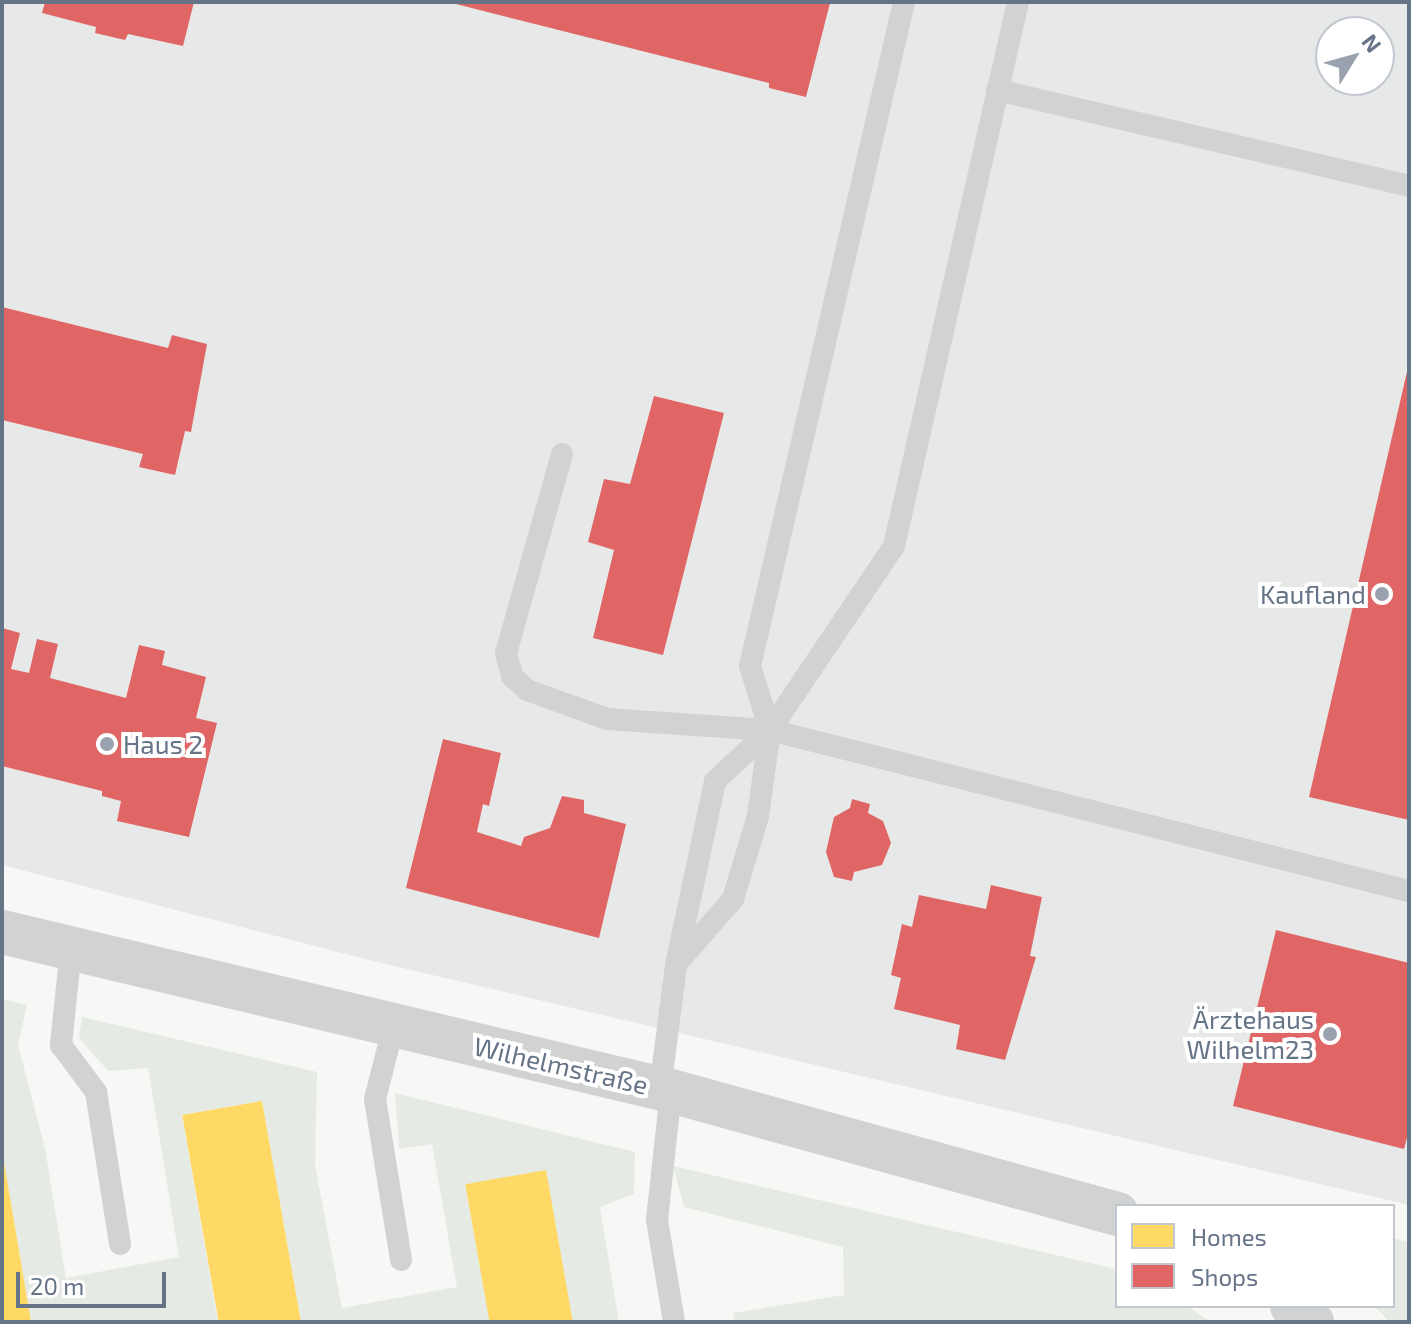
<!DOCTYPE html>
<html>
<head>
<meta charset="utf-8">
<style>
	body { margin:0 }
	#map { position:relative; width:1411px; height:1324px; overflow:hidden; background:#f7f7f6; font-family:"Exo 2",sans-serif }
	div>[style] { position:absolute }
	.built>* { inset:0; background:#e7e9e8 }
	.green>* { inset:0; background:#e6eae4 }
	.homes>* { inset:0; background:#ffd966; transform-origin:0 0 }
	.shops>* { inset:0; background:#e06666 }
	.lane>* { height:22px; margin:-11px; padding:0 11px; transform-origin:11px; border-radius:11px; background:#d1d2d2 }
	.street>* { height:44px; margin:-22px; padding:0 22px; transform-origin:22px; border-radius:22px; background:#d1d2d2 }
	.dots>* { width:22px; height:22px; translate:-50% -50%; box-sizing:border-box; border:4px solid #fff; border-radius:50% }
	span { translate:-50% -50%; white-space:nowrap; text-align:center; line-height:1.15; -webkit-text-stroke:8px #fff; paint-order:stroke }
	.poi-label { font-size:26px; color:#667487 }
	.right { translate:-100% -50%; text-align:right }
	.left { translate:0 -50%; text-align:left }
	.street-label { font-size:26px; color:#667487 }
	.frame { position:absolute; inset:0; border:4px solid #667487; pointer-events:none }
	.legend { position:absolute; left:1115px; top:1204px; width:280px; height:104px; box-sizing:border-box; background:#fff; border:2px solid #c2c7cf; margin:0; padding:10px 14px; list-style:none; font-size:24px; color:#667487 }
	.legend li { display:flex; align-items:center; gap:16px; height:40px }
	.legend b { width:40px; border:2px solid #c2c7cf }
	.north { position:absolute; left:1315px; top:16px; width:80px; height:80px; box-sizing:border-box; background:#fff; border:2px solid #c2c7cf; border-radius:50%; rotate:53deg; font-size:22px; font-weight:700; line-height:32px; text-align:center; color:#667487 }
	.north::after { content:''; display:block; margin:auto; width:28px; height:36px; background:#99a2ae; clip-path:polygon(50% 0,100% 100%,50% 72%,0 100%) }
	.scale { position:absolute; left:16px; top:1272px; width:150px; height:36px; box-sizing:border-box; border:4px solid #667487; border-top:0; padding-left:10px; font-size:24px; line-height:28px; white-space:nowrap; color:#667487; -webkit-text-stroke:6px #fff; paint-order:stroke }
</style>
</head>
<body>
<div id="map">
	<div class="built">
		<div style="clip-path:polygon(evenodd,2px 2px,1409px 2px,1409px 1205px,356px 957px,365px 959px,2px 865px,2px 2px,1331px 32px,1379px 32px,1379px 80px,1331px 80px,1331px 32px)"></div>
	</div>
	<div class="green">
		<div style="clip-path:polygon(2px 999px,27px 1005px,18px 1045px,45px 1148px,66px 1278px,179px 1257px,148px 1068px,108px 1071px,79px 1038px,82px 1017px,317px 1072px,315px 1165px,342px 1308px,457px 1287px,432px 1144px,399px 1149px,395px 1093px,635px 1152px,634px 1194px,600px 1207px,619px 1322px,572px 1322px,465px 1184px,490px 1322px,301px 1322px,262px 1101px,182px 1115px,218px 1322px,31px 1322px,2px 1152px)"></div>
		<div style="clip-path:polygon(673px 1166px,1112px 1268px,1117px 1271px,1117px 1306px,1187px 1306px,1211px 1322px,734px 1322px,733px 1313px,844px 1295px,843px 1247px,684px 1207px)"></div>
		<div style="clip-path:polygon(1393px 1238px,1409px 1242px,1409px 1322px,1390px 1322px,1374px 1306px,1393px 1306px)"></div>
	</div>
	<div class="homes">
		<div style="left:262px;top:1101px;width:224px;height:81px;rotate:80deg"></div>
		<div style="clip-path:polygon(2px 1162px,4px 1162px,31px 1322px,2px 1322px)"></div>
		<div style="left:546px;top:1170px;width:154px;height:82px;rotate:80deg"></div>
	</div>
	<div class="shops">
		<div style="clip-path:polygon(45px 2px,194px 2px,183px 46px,128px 34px,125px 40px,95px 33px,96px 27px,42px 13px)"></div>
		<div style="clip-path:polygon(448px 2px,824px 2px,830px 3px,806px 97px,769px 88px,769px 83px)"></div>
		<div style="clip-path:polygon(2px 307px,168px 348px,172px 335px,207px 344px,191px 432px,185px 431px,175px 475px,139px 467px,143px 454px,2px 420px)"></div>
		<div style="clip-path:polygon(1409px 363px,1409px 820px,1309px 797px)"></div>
		<div style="clip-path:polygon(654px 396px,724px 413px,663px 655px,593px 638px,614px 550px,588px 542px,604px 479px,630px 484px)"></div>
		<div style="clip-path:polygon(2px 628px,20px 633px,11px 669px,29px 673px,37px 639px,58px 644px,50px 678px,126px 698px,139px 645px,165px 651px,162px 665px,206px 677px,196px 718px,217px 723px,189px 837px,117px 821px,121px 801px,102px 796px,102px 791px,2px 766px)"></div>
		<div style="clip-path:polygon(443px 739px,501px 753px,489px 806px,483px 804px,477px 832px,521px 846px,524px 837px,550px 828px,562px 796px,584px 800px,584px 813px,626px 824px,599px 938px,406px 888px)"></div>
		<div style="clip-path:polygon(852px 799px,870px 804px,868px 813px,883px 821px,891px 843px,882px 865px,854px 872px,852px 881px,834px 877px,826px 852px,834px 817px,850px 808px)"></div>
		<div style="clip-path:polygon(991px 885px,1042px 897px,1030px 956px,1036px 957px,1005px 1060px,956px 1049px,960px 1025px,894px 1009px,901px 978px,891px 975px,902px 924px,912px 927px,919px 895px,986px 909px)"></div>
		<div style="clip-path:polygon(1276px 930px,1409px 963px,1409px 1130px,1404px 1149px,1233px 1106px)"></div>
	</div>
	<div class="lane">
		<div style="left:997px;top:90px;width:423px;rotate:13.1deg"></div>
		<div style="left:562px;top:454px;width:207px;rotate:105.7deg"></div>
		<div style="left:506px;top:653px;width:24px;rotate:75deg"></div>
		<div style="left:512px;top:676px;width:21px;rotate:43deg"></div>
		<div style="left:527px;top:690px;width:85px;rotate:19.9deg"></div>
		<div style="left:607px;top:719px;width:163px;rotate:3.9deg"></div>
		<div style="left:770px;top:730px;width:659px;rotate:14.14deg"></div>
		<div style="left:71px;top:948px;width:98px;rotate:95.9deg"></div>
		<div style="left:61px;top:1045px;width:59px;rotate:53.3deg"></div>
		<div style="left:96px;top:1092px;width:154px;rotate:81deg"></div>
		<div style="left:677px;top:963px;width:85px;rotate:-48.8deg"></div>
		<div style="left:733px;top:899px;width:87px;rotate:-73.2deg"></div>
		<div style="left:758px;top:816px;width:87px;rotate:-82.1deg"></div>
		<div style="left:770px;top:730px;width:67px;rotate:-107.4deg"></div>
		<div style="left:750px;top:666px;width:682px;rotate:-76.94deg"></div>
		<div style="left:394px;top:1025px;width:76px;rotate:104.4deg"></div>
		<div style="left:375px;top:1099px;width:163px;rotate:80.8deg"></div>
		<div style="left:660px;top:1089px;width:125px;rotate:-82.6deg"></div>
		<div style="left:676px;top:965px;width:188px;rotate:-78deg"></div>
		<div style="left:715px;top:781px;width:75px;rotate:-42.8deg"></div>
		<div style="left:770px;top:730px;width:222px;rotate:-56deg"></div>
		<div style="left:894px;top:546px;width:558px;rotate:-77.16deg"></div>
		<div style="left:671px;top:1091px;width:130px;rotate:96.2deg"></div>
		<div style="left:657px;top:1220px;width:103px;rotate:80.5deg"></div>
	</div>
	<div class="street">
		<div style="left:2px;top:932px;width:688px;rotate:13.37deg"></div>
		<div style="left:671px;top:1091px;width:463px;rotate:15.4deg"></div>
		<div style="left:1292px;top:1306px;width:26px;rotate:39deg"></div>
	</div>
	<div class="dots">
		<div style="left:1382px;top:594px;background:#99a2ae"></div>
		<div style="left:107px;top:744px;background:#99a2ae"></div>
		<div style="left:1330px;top:1034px;background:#99a2ae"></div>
	</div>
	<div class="poi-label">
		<span class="right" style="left:1366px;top:594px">Kaufland</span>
		<span class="left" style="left:123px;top:744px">Haus 2</span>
		<span class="right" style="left:1314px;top:1034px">Ärztehaus<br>Wilhelm23</span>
	</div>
	<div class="street-label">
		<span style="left:561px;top:1065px;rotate:13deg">Wilhelmstraße</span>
	</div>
	<div class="frame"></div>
	<ul class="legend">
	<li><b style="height:22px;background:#ffd966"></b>Homes</li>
	<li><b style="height:22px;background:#e06666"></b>Shops</li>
	</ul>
	<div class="north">N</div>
	<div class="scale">20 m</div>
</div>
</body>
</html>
